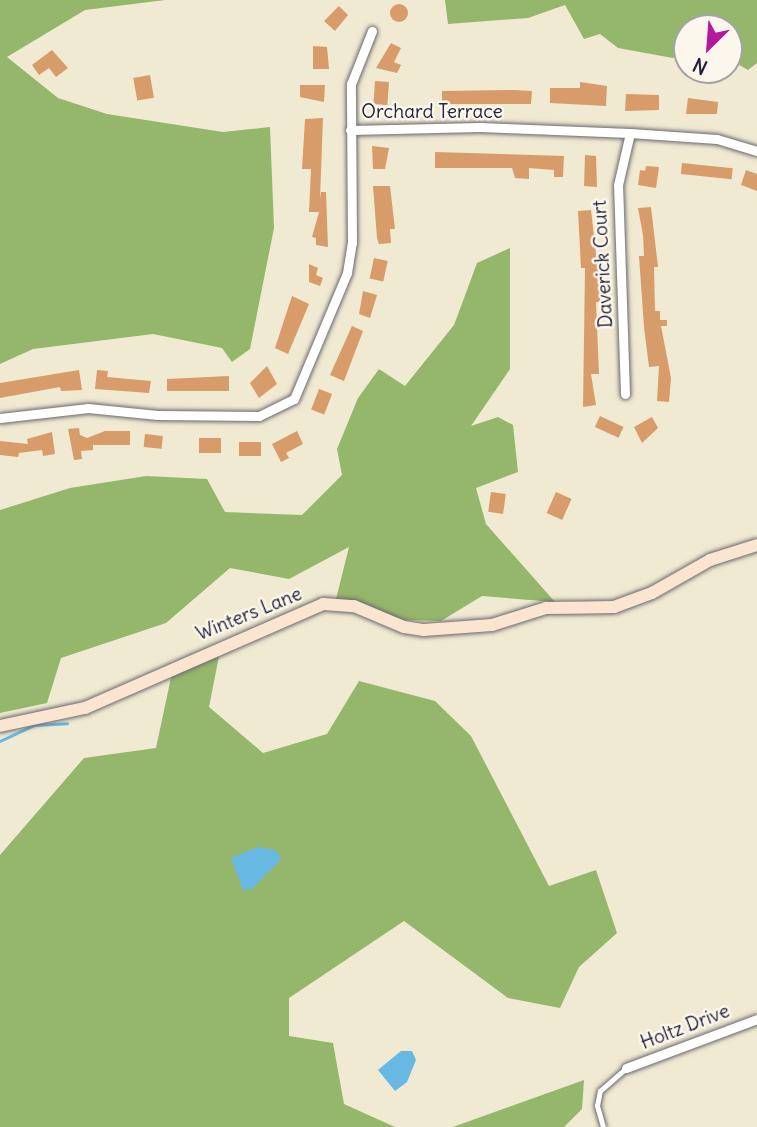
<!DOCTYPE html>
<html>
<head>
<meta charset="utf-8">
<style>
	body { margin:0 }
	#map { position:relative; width:757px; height:1127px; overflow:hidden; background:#f0ead2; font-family:Delius,sans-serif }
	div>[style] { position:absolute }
	.forest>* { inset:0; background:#95b76b }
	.water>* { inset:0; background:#67b8e2 }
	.stream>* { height:2.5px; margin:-1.25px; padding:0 1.25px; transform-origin:1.25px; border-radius:1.25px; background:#67b8e2 }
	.building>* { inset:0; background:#d79c69; transform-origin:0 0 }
	.round { border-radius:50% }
	.roads { filter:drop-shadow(0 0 2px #6a6870) drop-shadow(0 0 2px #6a6870) }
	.lane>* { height:4.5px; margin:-2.25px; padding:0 2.25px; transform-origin:2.25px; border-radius:2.25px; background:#fff }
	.street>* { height:9px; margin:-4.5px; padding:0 4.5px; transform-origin:4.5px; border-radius:4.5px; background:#fff }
	.secondary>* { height:12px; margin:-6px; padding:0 6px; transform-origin:6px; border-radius:6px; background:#fce5d0 }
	span { translate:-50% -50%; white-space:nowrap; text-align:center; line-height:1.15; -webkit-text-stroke:5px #fbf7ec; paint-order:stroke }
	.street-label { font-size:19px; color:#22223b }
	.north { position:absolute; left:673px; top:14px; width:70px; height:70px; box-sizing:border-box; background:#fbf7ec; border:2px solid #a4a2a5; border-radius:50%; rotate:205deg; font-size:19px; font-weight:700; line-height:28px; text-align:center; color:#22223b }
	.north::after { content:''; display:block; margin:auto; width:24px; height:32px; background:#b5179e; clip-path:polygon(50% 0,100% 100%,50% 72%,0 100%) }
</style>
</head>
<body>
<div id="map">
	<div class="forest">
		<div style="clip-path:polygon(0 0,165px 0,85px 10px,7px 57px,58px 98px,107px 114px,223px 132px,270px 127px,274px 228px,250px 349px,232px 362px,222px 348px,153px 334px,33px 349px,0 364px)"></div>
		<div style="clip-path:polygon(445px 0,757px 0,757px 63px,748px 70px,729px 59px,729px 28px,687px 28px,687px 50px,673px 58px,618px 48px,600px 34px,584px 39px,565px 5px,528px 18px,448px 24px)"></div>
		<div style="clip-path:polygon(510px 248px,510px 369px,471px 426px,498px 417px,513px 425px,518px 472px,476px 488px,486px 524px,555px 602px,482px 596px,441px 621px,405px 620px,336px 599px,349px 547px,289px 579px,230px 568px,166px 623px,61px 658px,47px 703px,0 713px,0 510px,70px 488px,146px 476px,207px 479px,225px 512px,302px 515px,342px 475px,337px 449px,358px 398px,379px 369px,405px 386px,454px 325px,477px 263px)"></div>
		<div style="clip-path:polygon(221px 646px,209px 707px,263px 753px,327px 734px,359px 681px,435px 701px,471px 736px,549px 886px,596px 870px,617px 933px,579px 967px,560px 1008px,508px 998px,404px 921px,289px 998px,289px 1036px,333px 1043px,344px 1104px,395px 1127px,0 1127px,0 855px,84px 758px,156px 748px,173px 668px)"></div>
		<div style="clip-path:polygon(584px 1080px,582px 1109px,564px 1127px,453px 1127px)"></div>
	</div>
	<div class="water">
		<div style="clip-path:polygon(257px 847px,276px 850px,281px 859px,252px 889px,243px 890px,231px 858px)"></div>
		<div style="clip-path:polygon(401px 1051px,412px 1051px,416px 1060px,407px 1082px,395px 1091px,378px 1070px)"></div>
	</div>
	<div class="stream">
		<div style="left:0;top:741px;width:38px;rotate:-25deg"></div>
		<div style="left:34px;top:725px;width:33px;rotate:-3deg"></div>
	</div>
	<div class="building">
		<div class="round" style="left:390px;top:4px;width:18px;height:18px"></div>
		<div style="clip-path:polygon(339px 6px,348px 15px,335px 31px,324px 21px)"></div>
		<div style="clip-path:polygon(391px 43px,401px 48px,394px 62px,401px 65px,397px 73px,376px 68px)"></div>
		<div style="clip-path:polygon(313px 46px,327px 47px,329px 69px,313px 69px)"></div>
		<div style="clip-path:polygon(52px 50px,68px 68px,56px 77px,49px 68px,39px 75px,32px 65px)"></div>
		<div style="left:150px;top:75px;width:23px;height:17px;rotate:80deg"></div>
		<div style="left:375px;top:81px;width:14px;height:23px;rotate:4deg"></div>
		<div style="clip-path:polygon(580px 82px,607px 86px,606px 106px,550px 103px,550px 88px,580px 88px)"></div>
		<div style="clip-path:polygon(300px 85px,325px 85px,324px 102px,300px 97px)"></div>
		<div style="clip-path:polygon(514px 90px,532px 91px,531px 104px,442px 104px,442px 91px)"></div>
		<div style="clip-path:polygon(626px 94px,659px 95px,659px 110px,625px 111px)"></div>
		<div style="clip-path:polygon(688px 98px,718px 102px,717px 114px,686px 114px)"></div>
		<div style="clip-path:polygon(323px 118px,320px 199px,321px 192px,326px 192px,328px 247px,316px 245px,316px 238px,312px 237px,319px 212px,309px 212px,311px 169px,302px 169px,305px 119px)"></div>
		<div style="clip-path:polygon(372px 146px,389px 148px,385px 169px,373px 169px)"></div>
		<div style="clip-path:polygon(435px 152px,564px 156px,563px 177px,554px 177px,554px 170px,529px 168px,529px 179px,515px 178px,512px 168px,435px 168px)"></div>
		<div style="clip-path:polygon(585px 155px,596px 156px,597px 187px,584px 186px)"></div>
		<div style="left:682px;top:163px;width:51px;height:11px;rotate:6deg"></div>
		<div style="clip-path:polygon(646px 166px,659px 167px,656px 188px,638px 185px,640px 170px,645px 171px)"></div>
		<div style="clip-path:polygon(746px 170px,757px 174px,757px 191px,741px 185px)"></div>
		<div style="clip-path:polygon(373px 186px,390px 186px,395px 229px,390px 229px,391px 243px,379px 244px,377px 238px)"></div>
		<div style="clip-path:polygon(651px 207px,658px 267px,654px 267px,655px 311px,660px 311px,660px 320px,667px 320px,667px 326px,661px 326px,671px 378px,669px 402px,657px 401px,659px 366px,649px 367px,644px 327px,639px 256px,644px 256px,643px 235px,638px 208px)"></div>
		<div style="clip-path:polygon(591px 210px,600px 289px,600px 302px,596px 302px,599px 374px,591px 374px,596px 405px,583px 407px,585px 268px,581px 268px,578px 211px)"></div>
		<div style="left:374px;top:258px;width:14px;height:21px;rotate:12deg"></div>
		<div style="clip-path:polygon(309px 264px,318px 268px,316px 275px,323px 278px,320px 286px,309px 282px)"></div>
		<div style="clip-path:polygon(363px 291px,377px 295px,370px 318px,359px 314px)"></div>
		<div style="clip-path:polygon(292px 296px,309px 304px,288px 354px,275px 348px)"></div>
		<div style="clip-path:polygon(352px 326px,363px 331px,344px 381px,330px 375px)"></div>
		<div style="clip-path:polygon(267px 366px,277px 384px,259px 398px,250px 383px)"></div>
		<div style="clip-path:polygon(79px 370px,82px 390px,61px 391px,60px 387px,0 398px,0 383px)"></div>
		<div style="clip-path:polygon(97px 370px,108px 371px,107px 377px,151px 381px,149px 393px,95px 389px)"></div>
		<div style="clip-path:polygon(229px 376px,229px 391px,167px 391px,167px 379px)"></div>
		<div style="left:319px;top:389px;width:14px;height:22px;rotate:21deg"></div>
		<div style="left:600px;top:416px;width:26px;height:12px;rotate:25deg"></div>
		<div style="clip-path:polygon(652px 417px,658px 428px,642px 443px,634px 427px)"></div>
		<div style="clip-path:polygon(79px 428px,80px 435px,87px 438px,105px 431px,130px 431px,130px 445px,93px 445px,93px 450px,81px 451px,82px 459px,74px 460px,68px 429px)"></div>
		<div style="clip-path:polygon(297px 431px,303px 444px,286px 453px,289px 458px,281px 462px,272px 444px)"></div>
		<div style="clip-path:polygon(52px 432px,55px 454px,43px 456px,42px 450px,19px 453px,18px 457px,0 455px,0 441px,28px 444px,27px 439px)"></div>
		<div style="left:145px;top:434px;width:18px;height:13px;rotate:6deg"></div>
		<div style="left:199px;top:438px;width:22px;height:15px"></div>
		<div style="left:239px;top:442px;width:22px;height:14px"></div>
		<div style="left:491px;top:492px;width:15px;height:20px;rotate:8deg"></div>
		<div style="left:556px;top:492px;width:17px;height:23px;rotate:24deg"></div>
	</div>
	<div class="roads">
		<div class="lane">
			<div style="left:603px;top:1127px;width:22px;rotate:-106deg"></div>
			<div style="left:597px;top:1106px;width:15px;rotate:-79deg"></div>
			<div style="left:600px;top:1091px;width:33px;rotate:-41deg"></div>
		</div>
		<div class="street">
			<div style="left:350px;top:130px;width:130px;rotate:-1.3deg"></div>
			<div style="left:480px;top:127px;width:150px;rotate:2.3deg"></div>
			<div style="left:630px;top:133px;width:87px;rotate:3.9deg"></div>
			<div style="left:717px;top:139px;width:42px;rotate:16.7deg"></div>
			<div style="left:625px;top:394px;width:209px;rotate:-91.9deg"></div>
			<div style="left:618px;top:185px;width:53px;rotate:-77deg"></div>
			<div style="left:0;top:418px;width:89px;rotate:-6.5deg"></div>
			<div style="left:88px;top:408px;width:70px;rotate:5.7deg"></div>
			<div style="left:158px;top:415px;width:101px;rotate:0.6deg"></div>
			<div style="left:259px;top:416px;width:39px;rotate:-26deg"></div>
			<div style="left:294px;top:399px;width:137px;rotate:-67.2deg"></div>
			<div style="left:347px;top:273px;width:30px;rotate:-81deg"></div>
			<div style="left:352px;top:243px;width:159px;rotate:-90.4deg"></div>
			<div style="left:351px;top:84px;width:57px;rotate:-68.4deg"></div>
			<div style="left:626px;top:1068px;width:140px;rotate:-20.5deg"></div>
		</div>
		<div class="secondary">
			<div style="left:0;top:726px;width:87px;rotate:-12deg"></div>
			<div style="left:85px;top:708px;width:260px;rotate:-23.6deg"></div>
			<div style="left:323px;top:604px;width:31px;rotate:4deg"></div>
			<div style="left:354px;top:606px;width:54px;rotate:22.8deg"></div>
			<div style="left:404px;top:627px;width:20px;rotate:9deg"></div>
			<div style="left:424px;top:630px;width:68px;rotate:-4.2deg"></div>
			<div style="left:492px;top:625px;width:57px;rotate:-17.5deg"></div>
			<div style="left:546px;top:608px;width:68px;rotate:-0.8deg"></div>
			<div style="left:614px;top:607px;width:40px;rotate:-20.2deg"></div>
			<div style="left:652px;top:593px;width:67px;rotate:-29.6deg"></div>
			<div style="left:710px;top:560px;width:49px;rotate:-17.7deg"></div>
		</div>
	</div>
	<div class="street-label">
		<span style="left:432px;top:112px">Orchard Terrace</span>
		<span style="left:603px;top:264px;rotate:-93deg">Daverick Court</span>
		<span style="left:249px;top:614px;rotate:-22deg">Winters Lane</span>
		<span style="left:685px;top:1027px;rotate:-21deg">Holtz Drive</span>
	</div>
	<div class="north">N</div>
</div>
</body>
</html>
